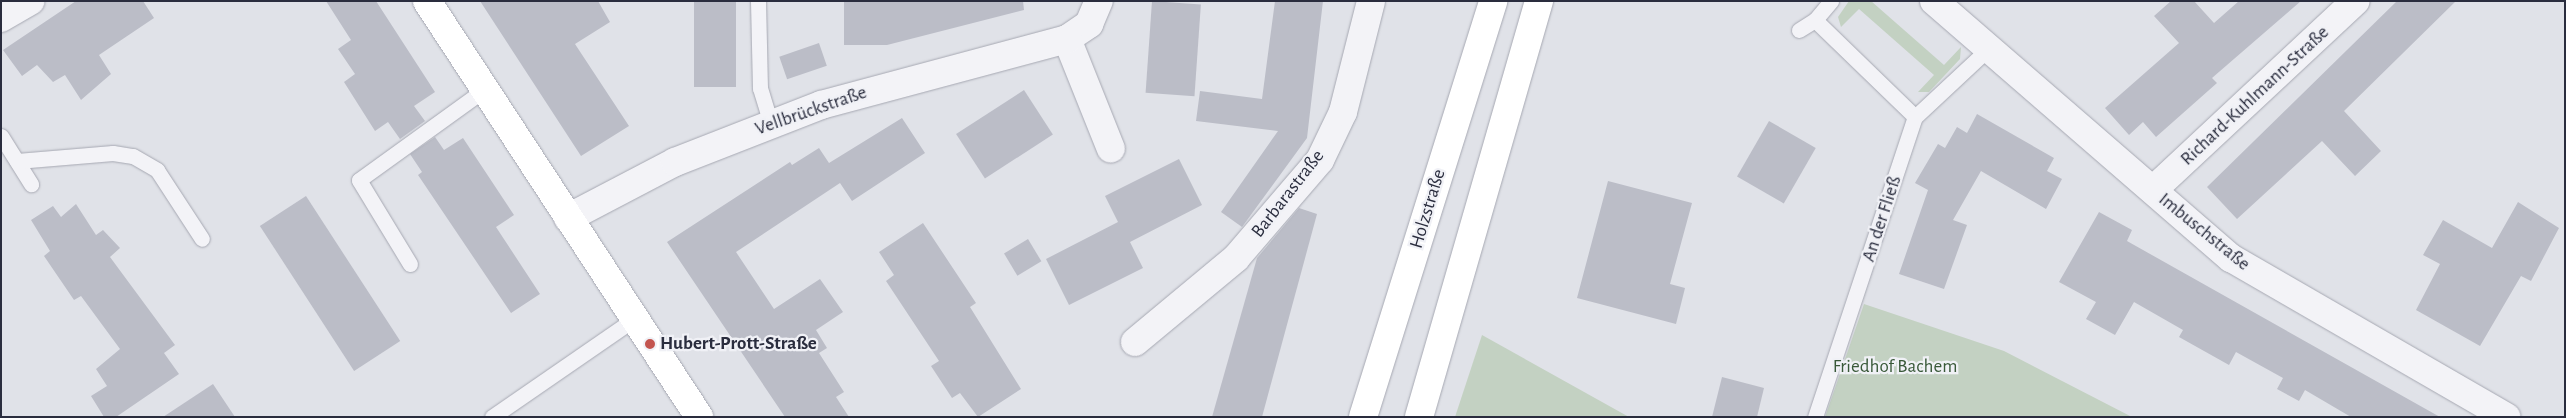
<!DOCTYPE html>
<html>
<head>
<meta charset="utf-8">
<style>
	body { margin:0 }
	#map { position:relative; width:2566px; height:418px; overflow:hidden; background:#e0e2e8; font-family:"Alegreya Sans",sans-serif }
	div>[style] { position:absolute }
	.green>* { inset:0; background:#c3d1c2 }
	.building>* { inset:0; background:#bbbdc7; transform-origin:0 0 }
	.roads { filter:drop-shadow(0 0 1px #a6a8b2) drop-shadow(0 0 1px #a6a8b2) }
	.lane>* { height:15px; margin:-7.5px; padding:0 7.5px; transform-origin:7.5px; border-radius:7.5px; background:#f3f3f7 }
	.street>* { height:28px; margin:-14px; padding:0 14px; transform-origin:14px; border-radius:14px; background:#f3f3f7 }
	.secondary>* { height:28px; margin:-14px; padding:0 14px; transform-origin:14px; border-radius:14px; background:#fff }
	.dots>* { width:14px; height:14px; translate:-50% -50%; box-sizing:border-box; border:2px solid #f0f1f6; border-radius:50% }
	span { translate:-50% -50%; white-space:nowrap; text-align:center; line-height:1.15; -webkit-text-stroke:4.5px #f0f1f6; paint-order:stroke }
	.street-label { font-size:19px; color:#2a2d3e }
	.poi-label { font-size:19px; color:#2a2d3e; font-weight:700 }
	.left { translate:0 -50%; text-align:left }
	.park-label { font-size:19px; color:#395939 }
	.frame { position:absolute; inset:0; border:2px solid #2a2d3e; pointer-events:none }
</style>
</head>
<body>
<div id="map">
	<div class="green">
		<div style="clip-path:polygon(1849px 1px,1871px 1px,1944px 65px,1961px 47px,1960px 59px,1929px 92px,1918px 92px,1934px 75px,1859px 9px,1841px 27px,1838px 17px)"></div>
		<div style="clip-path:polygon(1864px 304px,2004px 351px,2132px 417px,1825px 417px)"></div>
		<div style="clip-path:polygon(1482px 335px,1629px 417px,1455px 417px)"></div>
	</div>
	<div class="building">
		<div style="clip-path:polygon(76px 1px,143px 1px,154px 18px,99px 55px,111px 74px,81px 100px,65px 75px,53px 82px,37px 65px,22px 76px,3px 50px)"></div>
		<div style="clip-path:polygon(326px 1px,376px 1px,435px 92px,414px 106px,425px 121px,400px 139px,388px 122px,375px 131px,344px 82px,355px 74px,338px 49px,351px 40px)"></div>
		<div style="clip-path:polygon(480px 1px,598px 1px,610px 22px,575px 44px,629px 126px,581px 156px)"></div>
		<div style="left:694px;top:1px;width:42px;height:86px"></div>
		<div style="clip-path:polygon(844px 1px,1023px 1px,1024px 10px,887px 45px,844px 45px)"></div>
		<div style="left:1152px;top:1px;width:49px;height:92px;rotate:4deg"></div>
		<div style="clip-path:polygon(1275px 1px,1323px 1px,1307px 138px,1242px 227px,1221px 212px,1278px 131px,1196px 121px,1200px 91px,1262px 99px)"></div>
		<div style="clip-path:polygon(2171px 1px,2194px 1px,2214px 23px,2239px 1px,2301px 1px,2212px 78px,2217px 83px,2156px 137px,2143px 122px,2129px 135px,2105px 108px,2179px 43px,2154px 16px)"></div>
		<div style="clip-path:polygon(2397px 1px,2456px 1px,2344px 111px,2381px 151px,2355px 176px,2322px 141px,2237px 219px,2207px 187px)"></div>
		<div style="left:819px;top:43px;width:24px;height:42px;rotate:71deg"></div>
		<div style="left:1024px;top:90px;width:53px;height:81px;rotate:57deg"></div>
		<div style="clip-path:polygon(1977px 114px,2054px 158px,2047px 171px,2062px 179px,2046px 209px,1981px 171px,1953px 220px,1967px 225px,1944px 289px,1899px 274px,1928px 190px,1915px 183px,1938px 144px,1945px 148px,1957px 127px,1967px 133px)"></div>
		<div style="clip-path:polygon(902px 118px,925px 153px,852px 201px,840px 183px,736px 252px,774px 309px,820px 279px,843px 312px,816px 330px,827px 348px,819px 353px,844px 392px,836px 397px,849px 417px,785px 417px,667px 242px,790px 162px,792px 165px,819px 148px,829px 163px)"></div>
		<div style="left:1769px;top:121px;width:54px;height:64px;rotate:30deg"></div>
		<div style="clip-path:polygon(435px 137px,444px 150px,463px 138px,514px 215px,496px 227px,540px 294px,511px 313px,418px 175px,422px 172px,410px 154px)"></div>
		<div style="clip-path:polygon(1179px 159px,1202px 205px,1130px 242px,1143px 268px,1069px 305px,1046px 259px,1118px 222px,1105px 196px)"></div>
		<div style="clip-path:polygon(1608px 181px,1692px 203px,1670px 284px,1685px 288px,1676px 324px,1577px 298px)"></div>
		<div style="left:306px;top:196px;width:173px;height:55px;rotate:57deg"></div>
		<div style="clip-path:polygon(2518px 202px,2559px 228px,2531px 281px,2521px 276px,2480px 346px,2416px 310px,2440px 264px,2423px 255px,2443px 220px,2492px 248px)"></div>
		<div style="clip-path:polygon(76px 204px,96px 235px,103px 230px,120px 248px,110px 257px,175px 345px,164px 353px,179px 374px,116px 417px,104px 417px,91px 396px,107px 386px,96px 369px,120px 349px,81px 296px,74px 300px,44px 256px,50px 251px,31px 220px,53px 206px,61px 217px)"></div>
		<div style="clip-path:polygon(1299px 208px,1317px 214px,1262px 417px,1212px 417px,1257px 258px)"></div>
		<div style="clip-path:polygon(2099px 212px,2132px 230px,2127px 241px,2440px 417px,2351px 417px,2305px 390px,2299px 401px,2277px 389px,2283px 378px,2236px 352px,2229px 365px,2179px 337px,2183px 330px,2134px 302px,2115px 335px,2086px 319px,2096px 302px,2059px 282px)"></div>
		<div style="clip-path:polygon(923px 223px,976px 303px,970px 307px,1021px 389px,978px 417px,960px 393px,952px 398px,931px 366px,939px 361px,886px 281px,894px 275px,879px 252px)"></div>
		<div style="left:1028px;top:239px;width:26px;height:28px;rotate:59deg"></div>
		<div style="clip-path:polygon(1722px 377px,1764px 388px,1757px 417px,1712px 417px)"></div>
		<div style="clip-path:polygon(213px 384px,235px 417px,163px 417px)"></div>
	</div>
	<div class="roads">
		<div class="lane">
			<div style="left:758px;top:1px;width:87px;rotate:88.7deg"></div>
			<div style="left:760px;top:88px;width:38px;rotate:73deg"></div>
			<div style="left:1815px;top:20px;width:139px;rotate:44.1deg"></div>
			<div style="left:1799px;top:30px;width:19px;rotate:-32deg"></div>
			<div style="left:1815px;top:20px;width:25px;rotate:-50deg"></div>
			<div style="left:1px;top:136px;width:57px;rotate:58deg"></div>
			<div style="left:17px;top:161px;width:96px;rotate:-4.8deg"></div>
			<div style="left:113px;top:153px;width:20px;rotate:9deg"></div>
			<div style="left:133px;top:156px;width:28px;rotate:30deg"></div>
			<div style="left:157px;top:170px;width:82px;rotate:56.9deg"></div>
			<div style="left:410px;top:264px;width:98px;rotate:-121.3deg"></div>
			<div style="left:359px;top:180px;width:154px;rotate:-35.8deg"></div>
			<div style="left:492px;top:417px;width:173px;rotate:-34.6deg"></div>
			<div style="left:1815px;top:417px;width:316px;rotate:-71.6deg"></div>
			<div style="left:1915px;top:117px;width:101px;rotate:-43deg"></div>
		</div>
		<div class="street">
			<div style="left:1934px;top:1px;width:393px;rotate:40.9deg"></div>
			<div style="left:2231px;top:258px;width:318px;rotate:30deg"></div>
			<div style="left:1px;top:18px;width:34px;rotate:-30deg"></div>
			<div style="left:1067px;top:39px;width:118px;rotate:68.2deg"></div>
			<div style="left:2153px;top:190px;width:277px;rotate:-43deg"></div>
			<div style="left:568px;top:218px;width:121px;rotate:-27.6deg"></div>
			<div style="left:675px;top:162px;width:157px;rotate:-21.3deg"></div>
			<div style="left:821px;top:105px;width:255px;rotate:-15deg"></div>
			<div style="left:1067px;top:39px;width:27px;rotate:-34deg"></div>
			<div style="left:1089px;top:24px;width:25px;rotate:-67deg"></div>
			<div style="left:1135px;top:342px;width:131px;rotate:-39.7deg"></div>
			<div style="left:1236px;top:258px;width:129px;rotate:-49.4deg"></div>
			<div style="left:1320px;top:160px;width:53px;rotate:-64.4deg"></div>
			<div style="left:1343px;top:112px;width:114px;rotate:-75.8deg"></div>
		</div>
		<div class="secondary">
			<div style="left:427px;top:1px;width:497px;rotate:56.8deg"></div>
			<div style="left:1363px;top:417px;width:436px;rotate:-72.6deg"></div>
			<div style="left:1419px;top:417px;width:433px;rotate:-73.9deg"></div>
		</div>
	</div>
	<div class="dots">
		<div style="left:650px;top:344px;background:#c3554f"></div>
	</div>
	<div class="street-label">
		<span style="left:2255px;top:96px;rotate:-43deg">Richard-Kuhlmann-Straße</span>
		<span style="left:811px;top:111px;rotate:-19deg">Vellbrückstraße</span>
		<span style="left:1288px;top:194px;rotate:-52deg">Barbarastraße</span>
		<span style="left:1428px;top:209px;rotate:-73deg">Holzstraße</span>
		<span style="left:1882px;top:219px;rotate:-72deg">An der Fließ</span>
		<span style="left:2204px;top:232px;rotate:39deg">Imbuschstraße</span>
	</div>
	<div class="poi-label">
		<span class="left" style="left:660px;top:344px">Hubert-Prott-Straße</span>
	</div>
	<div class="park-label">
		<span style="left:1895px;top:367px">Friedhof Bachem</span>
	</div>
	<div class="frame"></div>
</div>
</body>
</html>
